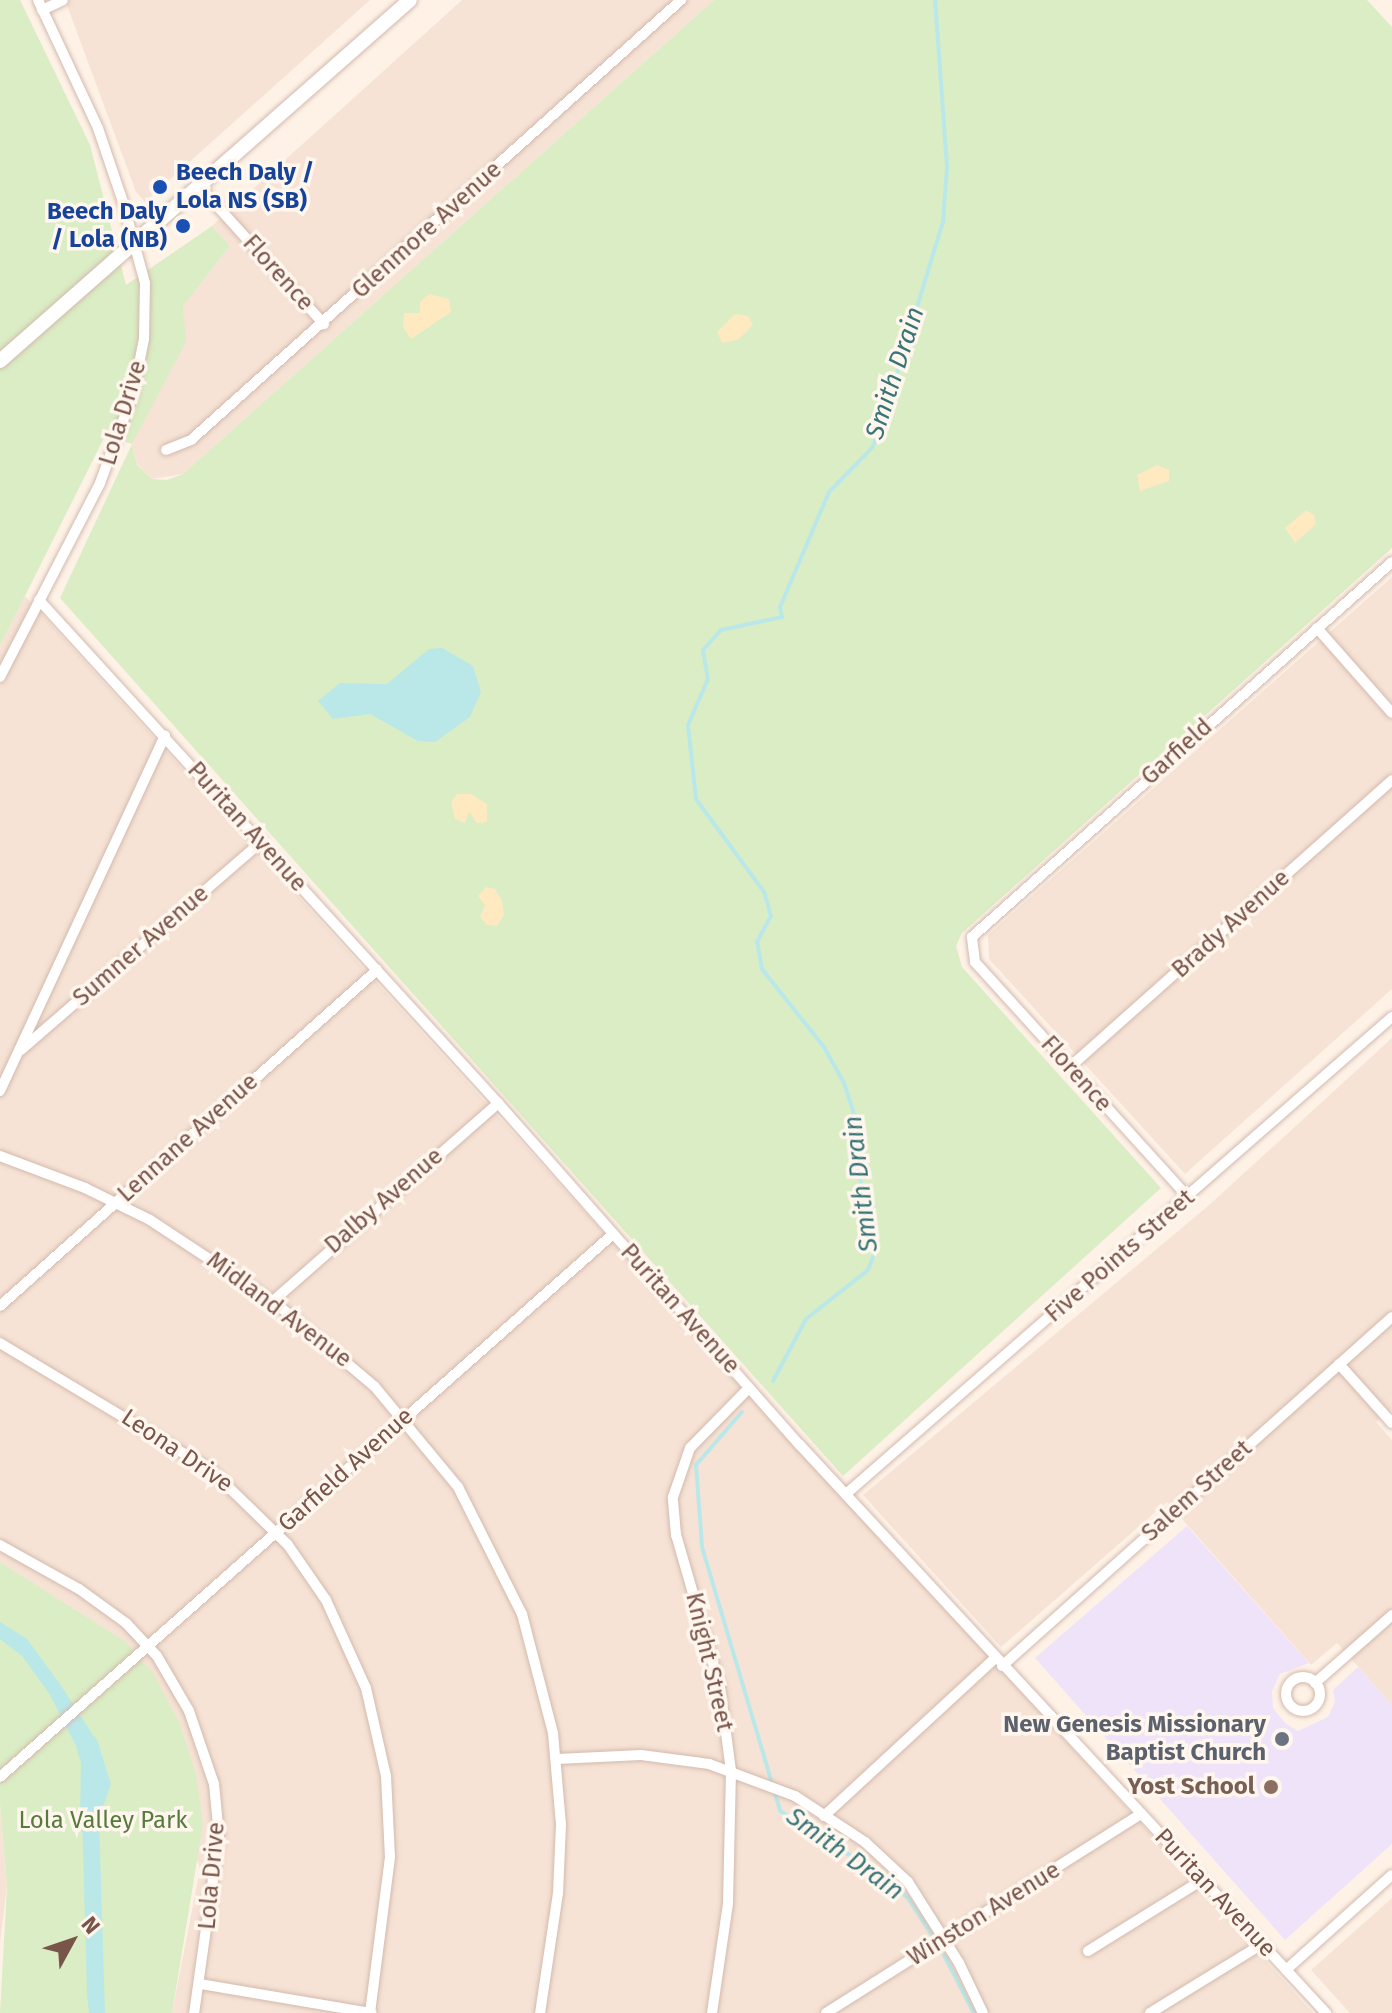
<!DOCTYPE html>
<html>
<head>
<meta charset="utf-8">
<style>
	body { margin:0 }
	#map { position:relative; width:1392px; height:2013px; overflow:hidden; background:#fef2e7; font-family:"Fira Sans",sans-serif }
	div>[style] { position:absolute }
	.residential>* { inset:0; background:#f6e3d5 }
	.education>* { inset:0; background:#efe3fa }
	.green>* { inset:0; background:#daedc4 }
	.sand>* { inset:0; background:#fee9c0 }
	.water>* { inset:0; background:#bae8e9 }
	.stream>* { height:4px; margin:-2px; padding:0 2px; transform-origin:2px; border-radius:2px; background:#bae8e9 }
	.river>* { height:22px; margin:-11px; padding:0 11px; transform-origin:11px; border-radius:11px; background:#bae8e9 }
	.roads { filter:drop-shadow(0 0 2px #d3baae) drop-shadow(0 0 2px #d3baae) }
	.street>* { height:10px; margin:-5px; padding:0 5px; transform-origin:5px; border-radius:5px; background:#fff }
	.street>.ring { margin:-5px; padding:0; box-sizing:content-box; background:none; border:10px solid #fff; border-radius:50% }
	.secondary>* { height:14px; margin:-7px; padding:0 7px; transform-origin:7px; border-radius:7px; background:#fff }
	.dots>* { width:22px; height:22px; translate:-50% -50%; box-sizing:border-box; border:4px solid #fff6ee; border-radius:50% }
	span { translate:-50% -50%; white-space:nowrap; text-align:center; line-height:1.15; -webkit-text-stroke:7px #fff6ee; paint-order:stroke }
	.transit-label { font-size:24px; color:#164399; font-weight:700 }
	.left { translate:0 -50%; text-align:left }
	.right { translate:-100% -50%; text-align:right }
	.street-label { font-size:24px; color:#795449 }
	.worship-label { font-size:24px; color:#5b616d; font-weight:700 }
	.education-label { font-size:24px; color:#785e54; font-weight:700 }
	.park-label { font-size:24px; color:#577a3d }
	.water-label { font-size:26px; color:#397578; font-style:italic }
	.north { position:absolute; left:32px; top:1901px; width:80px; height:80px; -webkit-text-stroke:6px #fff6ee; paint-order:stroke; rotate:50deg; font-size:22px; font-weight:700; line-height:32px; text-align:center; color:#795449 }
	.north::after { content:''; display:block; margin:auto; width:28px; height:36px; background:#795449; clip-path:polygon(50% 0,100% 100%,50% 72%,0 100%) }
</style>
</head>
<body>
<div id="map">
	<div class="residential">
		<div style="clip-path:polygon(65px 0,370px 0,145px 202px,136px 192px)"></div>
		<div style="clip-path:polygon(462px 0,714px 0,183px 474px,152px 479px,137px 464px,132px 444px,185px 342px,183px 306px,230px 246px,212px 226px)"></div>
		<div style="clip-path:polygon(1392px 577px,1392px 989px,1185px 1174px,989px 959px,988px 935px)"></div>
		<div style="clip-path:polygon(25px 596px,1313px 2013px,172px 2013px,200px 1869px,125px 1641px,0 1562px,0 646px)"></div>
		<div style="clip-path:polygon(1392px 1038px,1392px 1410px,1376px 1422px,1392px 1440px,1392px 1705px,1337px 1643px,1311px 1665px,1167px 1502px,1001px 1647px,863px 1495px,1208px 1206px)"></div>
		<div style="clip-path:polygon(0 1803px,7px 1886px,0 1943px)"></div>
		<div style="clip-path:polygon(1392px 1898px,1392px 2013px,1350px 2013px,1311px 1970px)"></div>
	</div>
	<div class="education">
		<div style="clip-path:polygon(1187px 1526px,1309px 1663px,1280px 1674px,1272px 1691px,1273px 1708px,1285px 1723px,1298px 1731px,1328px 1717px,1335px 1702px,1333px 1690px,1358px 1667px,1392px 1705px,1392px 1844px,1285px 1940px,1035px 1658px)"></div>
	</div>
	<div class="green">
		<div style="clip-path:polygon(0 0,20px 0,90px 145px,126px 285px,212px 226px,230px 246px,183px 306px,186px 342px,132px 444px,137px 465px,152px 479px,167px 480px,183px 474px,714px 0,1367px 0,1392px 27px,1392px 548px,962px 933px,956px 946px,962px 967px,1161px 1188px,843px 1476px,60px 598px,132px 444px,105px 436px,0 646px)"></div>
		<div style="clip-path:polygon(0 1562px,125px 1641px,153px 1673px,179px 1722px,196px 1774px,203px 1824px,172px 2013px,0 2013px,7px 1886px,0 1803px)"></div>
	</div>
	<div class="sand">
		<div style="clip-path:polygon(429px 294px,449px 299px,451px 312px,411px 339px,403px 327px,404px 313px,420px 313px,420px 302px)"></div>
		<div style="clip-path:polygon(735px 314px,748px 316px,753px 325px,739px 339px,722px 343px,717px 332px)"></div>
		<div style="clip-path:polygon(1157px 465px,1169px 470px,1169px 481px,1140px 491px,1137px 475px)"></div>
		<div style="clip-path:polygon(1306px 510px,1314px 515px,1316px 524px,1295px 543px,1285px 528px)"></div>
		<div style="clip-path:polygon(457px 794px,471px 794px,487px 804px,487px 822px,477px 823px,469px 812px,465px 823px,455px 819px,451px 802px)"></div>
		<div style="clip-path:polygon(486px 887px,495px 889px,502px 901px,504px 915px,497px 926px,487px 925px,480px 917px,485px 905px,478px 896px)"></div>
	</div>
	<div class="water">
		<div style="clip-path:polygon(442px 648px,473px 666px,481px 692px,470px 717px,435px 742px,418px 741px,370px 714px,333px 719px,318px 701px,340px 683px,387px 684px,429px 649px)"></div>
		<div style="clip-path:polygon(0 1622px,27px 1639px,60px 1684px,98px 1743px,111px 1784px,99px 1818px,105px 2013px,89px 2013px,87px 1994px,82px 1816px,96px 1785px,49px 1693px,22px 1656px,0 1639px)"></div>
	</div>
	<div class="stream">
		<div style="left:773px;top:1381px;width:70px;rotate:-62deg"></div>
		<div style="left:806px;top:1319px;width:79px;rotate:-38.3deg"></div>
		<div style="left:868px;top:1270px;width:17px;rotate:-69deg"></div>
		<div style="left:874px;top:1254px;width:78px;rotate:-100.3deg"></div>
		<div style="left:860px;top:1177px;width:54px;rotate:-93.2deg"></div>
		<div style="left:857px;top:1123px;width:42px;rotate:-108deg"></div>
		<div style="left:844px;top:1083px;width:41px;rotate:-119.1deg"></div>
		<div style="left:824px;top:1047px;width:100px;rotate:-128.5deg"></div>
		<div style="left:762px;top:969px;width:27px;rotate:-100deg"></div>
		<div style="left:757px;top:942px;width:30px;rotate:-62deg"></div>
		<div style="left:771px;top:916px;width:25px;rotate:-106deg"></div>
		<div style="left:764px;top:892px;width:115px;rotate:-126.2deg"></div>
		<div style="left:696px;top:799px;width:74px;rotate:-96.2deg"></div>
		<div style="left:688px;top:725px;width:50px;rotate:-66.5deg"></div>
		<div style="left:708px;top:679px;width:29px;rotate:-100deg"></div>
		<div style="left:703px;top:650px;width:27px;rotate:-48deg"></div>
		<div style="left:721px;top:630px;width:62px;rotate:-12deg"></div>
		<div style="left:782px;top:617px;width:10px;rotate:-101deg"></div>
		<div style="left:780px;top:607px;width:125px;rotate:-66.9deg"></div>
		<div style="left:829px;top:492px;width:62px;rotate:-45.7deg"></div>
		<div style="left:872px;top:448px;width:21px;rotate:-67deg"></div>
		<div style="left:880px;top:429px;width:216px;rotate:-73.1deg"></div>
		<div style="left:943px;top:222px;width:55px;rotate:-85.8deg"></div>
		<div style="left:947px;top:167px;width:167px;rotate:-94.1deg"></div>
		<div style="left:742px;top:1412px;width:70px;rotate:131deg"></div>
		<div style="left:696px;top:1465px;width:82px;rotate:85.8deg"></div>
		<div style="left:702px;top:1547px;width:275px;rotate:73.5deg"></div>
		<div style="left:780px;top:1811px;width:116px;rotate:32.3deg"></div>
		<div style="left:878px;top:1873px;width:39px;rotate:40deg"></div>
		<div style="left:908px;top:1898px;width:44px;rotate:57deg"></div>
		<div style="left:944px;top:1955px;width:65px;rotate:62.7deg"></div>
	</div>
	<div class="river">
		<div style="left:87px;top:1745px;width:17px;rotate:73deg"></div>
		<div style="left:92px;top:1761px;width:65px;rotate:90.9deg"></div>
	</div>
	<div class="roads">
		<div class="street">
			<div style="left:42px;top:10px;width:23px;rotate:-25deg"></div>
			<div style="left:200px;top:187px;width:185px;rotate:47.9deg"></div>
			<div style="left:166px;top:450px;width:27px;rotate:-22deg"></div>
			<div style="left:191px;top:440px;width:659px;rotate:-41.92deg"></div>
			<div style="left:39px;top:600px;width:681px;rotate:47.62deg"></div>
			<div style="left:498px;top:1103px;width:455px;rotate:48.6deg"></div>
			<div style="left:799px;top:1444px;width:776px;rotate:47.19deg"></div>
			<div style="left:1317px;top:628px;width:113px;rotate:48.6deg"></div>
			<div style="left:0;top:677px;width:218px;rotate:-62.7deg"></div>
			<div style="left:100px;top:483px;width:95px;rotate:-69.7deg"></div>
			<div style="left:133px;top:394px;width:56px;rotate:-78.7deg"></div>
			<div style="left:144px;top:339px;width:56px;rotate:-89deg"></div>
			<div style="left:145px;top:283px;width:84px;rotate:-105.2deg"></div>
			<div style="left:123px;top:202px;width:78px;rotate:-108.7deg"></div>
			<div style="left:98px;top:128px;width:141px;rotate:-115.1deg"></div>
			<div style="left:21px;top:1050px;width:319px;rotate:-40.9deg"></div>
			<div style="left:1070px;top:1067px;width:431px;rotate:-41.7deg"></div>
			<div style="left:0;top:1091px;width:392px;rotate:-65.1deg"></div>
			<div style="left:0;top:1156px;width:91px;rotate:20.6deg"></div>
			<div style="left:85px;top:1188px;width:72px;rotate:26.2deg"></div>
			<div style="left:150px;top:1220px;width:147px;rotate:33.4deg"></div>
			<div style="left:273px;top:1301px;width:133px;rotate:40.1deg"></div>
			<div style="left:375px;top:1387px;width:130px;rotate:50.3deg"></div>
			<div style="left:458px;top:1487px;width:142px;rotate:63.3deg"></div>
			<div style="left:522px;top:1614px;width:123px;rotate:75.4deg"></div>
			<div style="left:553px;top:1733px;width:92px;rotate:85deg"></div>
			<div style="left:561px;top:1825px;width:68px;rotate:92.5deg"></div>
			<div style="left:558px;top:1893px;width:121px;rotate:98.5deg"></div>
			<div style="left:1188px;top:1197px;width:317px;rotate:-132.2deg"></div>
			<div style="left:975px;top:962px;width:25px;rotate:-97deg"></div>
			<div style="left:972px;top:937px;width:563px;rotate:-41.76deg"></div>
			<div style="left:273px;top:1301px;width:300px;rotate:-41.3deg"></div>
			<div style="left:0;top:1306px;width:505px;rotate:-41.71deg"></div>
			<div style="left:0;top:1343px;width:246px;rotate:31deg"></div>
			<div style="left:211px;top:1470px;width:107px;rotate:44.2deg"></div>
			<div style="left:288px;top:1545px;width:67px;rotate:55.4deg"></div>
			<div style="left:326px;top:1600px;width:97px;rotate:65.6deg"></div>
			<div style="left:366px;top:1688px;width:90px;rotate:77.2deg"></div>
			<div style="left:386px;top:1776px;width:81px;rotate:87.2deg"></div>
			<div style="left:390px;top:1857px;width:157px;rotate:97.3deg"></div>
			<div style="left:1339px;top:1364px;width:79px;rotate:48.1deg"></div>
			<div style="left:846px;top:1494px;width:725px;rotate:-41.14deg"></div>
			<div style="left:0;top:1545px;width:90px;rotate:29.1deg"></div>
			<div style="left:79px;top:1589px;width:58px;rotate:35.9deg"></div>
			<div style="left:126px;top:1623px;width:45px;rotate:46.8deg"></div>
			<div style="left:157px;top:1656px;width:64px;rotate:59.8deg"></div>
			<div style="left:189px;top:1711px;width:77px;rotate:71.1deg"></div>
			<div style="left:214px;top:1784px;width:52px;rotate:84.5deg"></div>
			<div style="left:219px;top:1836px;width:179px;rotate:98deg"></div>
			<div style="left:1002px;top:1666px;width:523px;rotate:-41.82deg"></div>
			<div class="ring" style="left:1286px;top:1677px;width:24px;height:24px"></div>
			<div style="left:1315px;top:1683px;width:103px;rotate:-41.4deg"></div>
			<div style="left:557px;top:1759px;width:84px;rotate:-2.7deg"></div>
			<div style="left:641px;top:1755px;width:69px;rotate:7.5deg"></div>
			<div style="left:709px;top:1764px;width:92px;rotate:20.4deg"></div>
			<div style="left:795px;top:1796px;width:84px;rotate:33.3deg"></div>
			<div style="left:865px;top:1842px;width:59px;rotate:42.9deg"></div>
			<div style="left:908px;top:1882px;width:96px;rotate:57.8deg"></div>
			<div style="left:959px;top:1963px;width:55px;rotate:64.4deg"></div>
			<div style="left:0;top:1777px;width:819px;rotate:-41.53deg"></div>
			<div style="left:824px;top:1816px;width:233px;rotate:-42.7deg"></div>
			<div style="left:1088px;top:1951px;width:134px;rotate:-31.9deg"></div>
			<div style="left:1286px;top:1970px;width:142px;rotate:-41.9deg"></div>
			<div style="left:200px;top:1984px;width:174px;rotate:9.6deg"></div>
			<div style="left:712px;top:2013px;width:111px;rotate:-81.7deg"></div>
			<div style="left:728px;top:1903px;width:132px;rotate:-88.7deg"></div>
			<div style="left:731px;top:1771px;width:85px;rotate:-97.5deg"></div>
			<div style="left:720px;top:1687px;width:158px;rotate:-106.1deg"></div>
			<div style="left:676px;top:1535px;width:38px;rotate:-95deg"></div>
			<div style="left:673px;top:1497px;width:52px;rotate:-70.9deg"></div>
			<div style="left:690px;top:1448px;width:84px;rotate:-45.5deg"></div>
			<div style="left:826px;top:2013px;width:373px;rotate:-32.3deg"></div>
			<div style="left:1150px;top:2013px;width:132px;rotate:-31.6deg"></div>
		</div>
		<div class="secondary">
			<div style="left:0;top:361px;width:546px;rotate:-41.36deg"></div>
		</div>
	</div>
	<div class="dots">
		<div style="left:160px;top:187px;background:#1a4fb4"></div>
		<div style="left:183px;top:226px;background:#1a4fb4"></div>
		<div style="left:1282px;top:1739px;background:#6b7280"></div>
		<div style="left:1271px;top:1787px;background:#8d6e63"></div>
	</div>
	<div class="transit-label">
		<span class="left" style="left:176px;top:187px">Beech Daly /<br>Lola NS (SB)</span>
		<span class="right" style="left:167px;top:226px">Beech Daly<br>/ Lola (NB)</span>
	</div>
	<div class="street-label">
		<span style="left:427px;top:230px;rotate:-42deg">Glenmore Avenue</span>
		<span style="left:278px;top:273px;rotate:48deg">Florence</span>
		<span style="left:123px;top:413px;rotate:-73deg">Lola Drive</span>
		<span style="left:1177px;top:752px;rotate:-42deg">Garfield</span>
		<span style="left:247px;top:827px;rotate:48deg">Puritan Avenue</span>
		<span style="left:1231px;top:924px;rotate:-42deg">Brady Avenue</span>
		<span style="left:141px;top:946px;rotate:-41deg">Sumner Avenue</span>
		<span style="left:1076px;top:1074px;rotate:48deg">Florence</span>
		<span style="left:188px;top:1138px;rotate:-42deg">Lennane Avenue</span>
		<span style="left:384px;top:1201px;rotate:-41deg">Dalby Avenue</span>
		<span style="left:1120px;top:1256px;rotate:-41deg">Five Points Street</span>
		<span style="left:680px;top:1309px;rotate:48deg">Puritan Avenue</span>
		<span style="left:279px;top:1310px;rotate:37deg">Midland Avenue</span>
		<span style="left:177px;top:1451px;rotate:34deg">Leona Drive</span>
		<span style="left:346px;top:1470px;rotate:-42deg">Garfield Avenue</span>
		<span style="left:1197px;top:1491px;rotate:-42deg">Salem Street</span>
		<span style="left:709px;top:1662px;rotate:77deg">Knight Street</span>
		<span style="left:212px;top:1876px;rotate:-85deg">Lola Drive</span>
		<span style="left:1215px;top:1893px;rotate:47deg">Puritan Avenue</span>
		<span style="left:984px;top:1914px;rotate:-32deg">Winston Avenue</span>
	</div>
	<div class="worship-label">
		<span class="right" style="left:1266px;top:1739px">New Genesis Missionary<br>Baptist Church</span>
	</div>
	<div class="education-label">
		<span class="right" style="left:1255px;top:1787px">Yost School</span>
	</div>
	<div class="park-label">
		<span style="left:103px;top:1821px">Lola Valley Park</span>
	</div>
	<div class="water-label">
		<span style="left:895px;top:373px;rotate:-72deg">Smith Drain</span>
		<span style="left:861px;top:1184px;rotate:-97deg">Smith Drain</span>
		<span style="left:845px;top:1854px;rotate:36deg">Smith Drain</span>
	</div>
	<div class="north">N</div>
</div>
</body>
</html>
